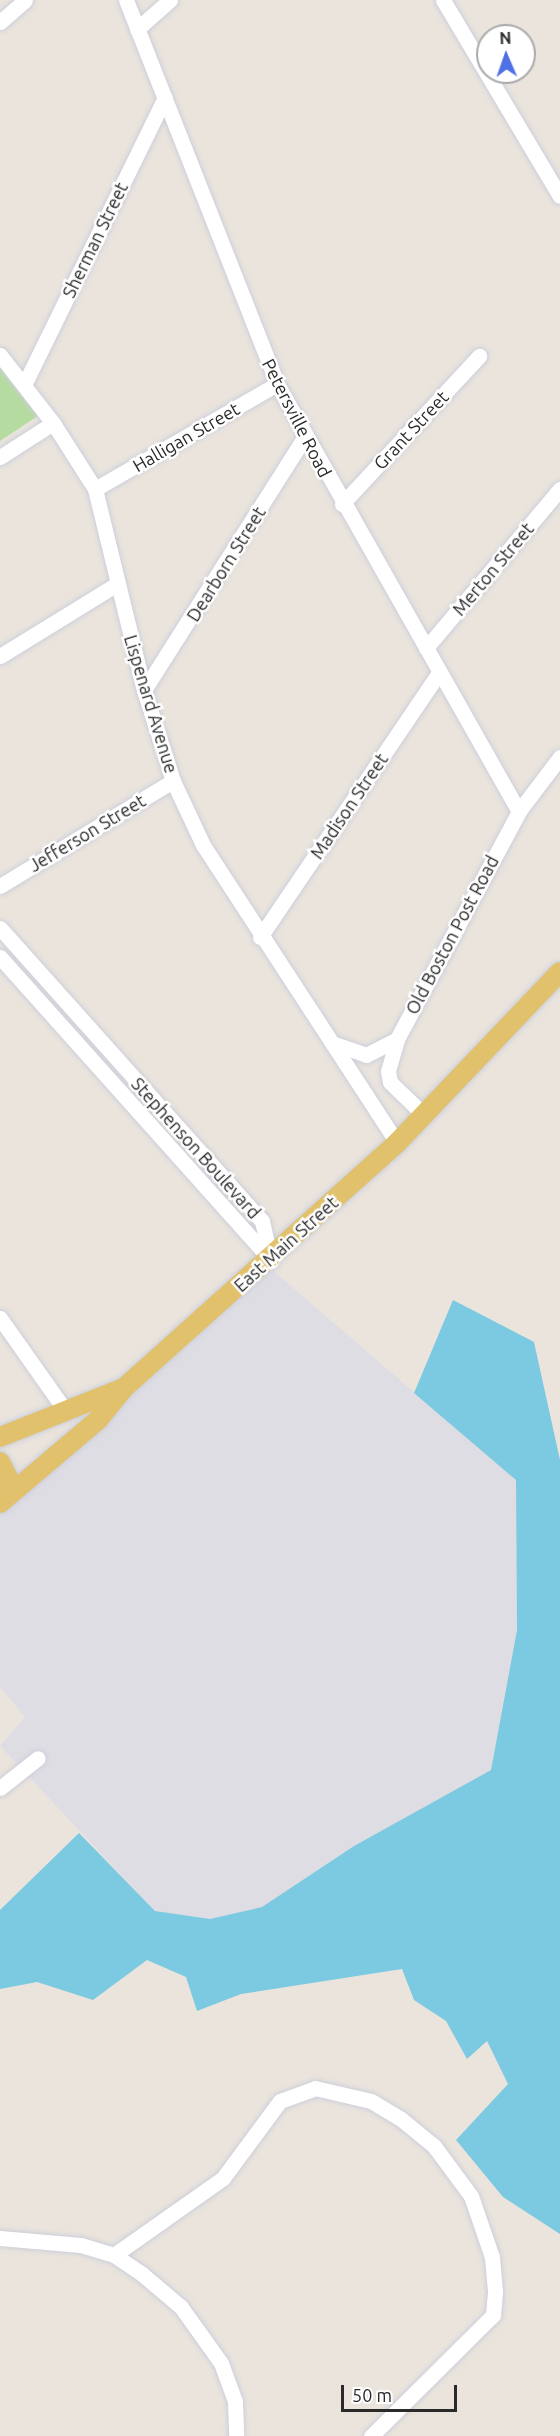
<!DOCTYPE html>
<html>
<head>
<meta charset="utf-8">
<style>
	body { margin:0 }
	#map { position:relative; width:560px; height:2436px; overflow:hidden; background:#eae4dd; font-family:Ubuntu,sans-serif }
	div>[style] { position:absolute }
	.industrial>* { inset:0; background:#dfdde4 }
	.green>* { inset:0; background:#b6dba0 }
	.water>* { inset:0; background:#7ccae1 }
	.roads { filter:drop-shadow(0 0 2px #cccfda) drop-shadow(0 0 2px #cccfda) }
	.minor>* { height:15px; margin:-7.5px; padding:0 7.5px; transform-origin:7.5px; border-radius:7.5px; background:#fff }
	.major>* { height:20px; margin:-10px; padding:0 10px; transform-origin:10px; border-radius:10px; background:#e1c16c }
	span { translate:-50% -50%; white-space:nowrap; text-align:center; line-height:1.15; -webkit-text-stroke:5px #fff; paint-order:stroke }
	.street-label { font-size:18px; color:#2a2a2a }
	.north { position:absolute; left:476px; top:24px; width:60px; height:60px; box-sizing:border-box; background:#fff; border:2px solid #aaa; border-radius:50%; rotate:358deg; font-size:16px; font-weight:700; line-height:24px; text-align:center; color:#2a2a2a }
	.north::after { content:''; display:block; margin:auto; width:21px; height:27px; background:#4f71e5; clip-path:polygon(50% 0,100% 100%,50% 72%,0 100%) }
	.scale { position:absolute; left:341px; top:2385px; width:116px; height:27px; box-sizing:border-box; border:3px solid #2a2a2a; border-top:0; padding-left:8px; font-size:18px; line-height:21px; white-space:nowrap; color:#2a2a2a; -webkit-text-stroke:4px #fff; paint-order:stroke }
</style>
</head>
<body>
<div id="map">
	<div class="industrial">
		<div style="clip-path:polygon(262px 1261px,516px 1480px,517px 1630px,491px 1770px,354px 1846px,262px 1907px,210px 1920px,155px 1911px,0 1746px,25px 1717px,0 1687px,0 1508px)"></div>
	</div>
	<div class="green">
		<div style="clip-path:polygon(0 365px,41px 414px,0 441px)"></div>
	</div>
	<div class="water">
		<div style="clip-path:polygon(453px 1300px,534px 1342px,560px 1460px,560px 2234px,503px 2197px,456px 2140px,508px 2084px,487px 2041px,467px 2059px,446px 2021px,414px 2000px,402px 1969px,241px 1994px,197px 2011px,186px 1977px,147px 1960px,93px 2000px,37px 1982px,0 1989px,0 1910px,79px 1833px,155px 1911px,210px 1919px,262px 1907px,354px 1846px,491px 1770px,517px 1630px,516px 1480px,414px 1393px)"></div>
	</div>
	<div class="roads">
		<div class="minor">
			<div style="left:126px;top:0;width:413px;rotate:68.5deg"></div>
			<div style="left:277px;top:384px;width:491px;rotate:60.5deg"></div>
			<div style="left:443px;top:0;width:228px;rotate:59.2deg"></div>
			<div style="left:0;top:22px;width:33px;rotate:-41deg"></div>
			<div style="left:137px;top:29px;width:44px;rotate:-41.3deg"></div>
			<div style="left:0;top:355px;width:86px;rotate:52.1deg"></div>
			<div style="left:53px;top:423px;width:78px;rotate:57.5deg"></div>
			<div style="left:95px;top:489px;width:207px;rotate:76.3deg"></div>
			<div style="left:144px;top:690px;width:96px;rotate:72.3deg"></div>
			<div style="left:173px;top:781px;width:71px;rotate:64.9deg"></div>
			<div style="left:203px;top:845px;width:356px;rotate:56.9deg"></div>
			<div style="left:25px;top:383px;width:318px;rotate:-63.9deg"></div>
			<div style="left:0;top:457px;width:63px;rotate:-32.7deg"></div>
			<div style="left:95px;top:489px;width:210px;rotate:-30deg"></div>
			<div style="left:342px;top:504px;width:202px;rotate:-47.2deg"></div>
			<div style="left:426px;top:648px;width:208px;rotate:-49.9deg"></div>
			<div style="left:0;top:656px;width:137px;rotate:-31.6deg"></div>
			<div style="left:144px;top:690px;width:301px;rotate:-57.6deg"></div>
			<div style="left:0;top:886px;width:202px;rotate:-31.3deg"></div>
			<div style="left:0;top:928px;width:393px;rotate:48.2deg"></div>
			<div style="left:262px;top:1221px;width:41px;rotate:77.3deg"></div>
			<div style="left:260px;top:937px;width:318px;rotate:-55.9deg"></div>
			<div style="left:0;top:957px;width:401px;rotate:48.2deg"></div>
			<div style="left:332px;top:1043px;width:36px;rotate:19deg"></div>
			<div style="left:366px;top:1055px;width:35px;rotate:-27deg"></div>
			<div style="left:424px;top:1115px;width:47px;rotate:-135.9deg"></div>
			<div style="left:390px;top:1082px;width:11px;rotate:-100deg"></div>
			<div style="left:388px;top:1071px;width:33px;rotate:-74deg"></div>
			<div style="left:397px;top:1039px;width:259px;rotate:-61.8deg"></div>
			<div style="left:519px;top:811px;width:68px;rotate:-52.8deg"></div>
			<div style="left:0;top:1318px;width:113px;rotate:54.8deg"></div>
			<div style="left:0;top:1788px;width:48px;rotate:-38.3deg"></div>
			<div style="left:0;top:2238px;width:81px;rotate:4.9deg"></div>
			<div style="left:81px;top:2245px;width:34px;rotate:17deg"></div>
			<div style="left:114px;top:2255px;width:34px;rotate:34deg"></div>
			<div style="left:142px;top:2274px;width:51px;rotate:40.2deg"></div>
			<div style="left:181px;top:2307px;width:69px;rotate:54.5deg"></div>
			<div style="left:221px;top:2363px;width:40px;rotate:69.8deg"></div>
			<div style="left:235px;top:2401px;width:35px;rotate:88deg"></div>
			<div style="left:114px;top:2255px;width:133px;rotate:-35.2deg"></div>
			<div style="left:223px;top:2178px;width:96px;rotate:-53.5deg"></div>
			<div style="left:280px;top:2101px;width:37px;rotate:-20deg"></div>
			<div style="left:315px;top:2088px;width:57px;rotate:13.1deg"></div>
			<div style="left:371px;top:2101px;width:35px;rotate:31deg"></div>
			<div style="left:401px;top:2119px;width:43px;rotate:39.3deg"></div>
			<div style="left:434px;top:2146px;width:62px;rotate:53.5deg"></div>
			<div style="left:471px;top:2196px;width:65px;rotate:71deg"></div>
			<div style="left:492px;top:2257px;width:35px;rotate:85deg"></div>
			<div style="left:495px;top:2292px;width:23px;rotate:95deg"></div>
			<div style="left:493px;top:2315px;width:172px;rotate:135.2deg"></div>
		</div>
		<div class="major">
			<div style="left:0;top:1437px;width:133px;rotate:-21.6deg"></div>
			<div style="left:0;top:1462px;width:18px;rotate:63deg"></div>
			<div style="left:8px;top:1478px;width:21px;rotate:113deg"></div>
			<div style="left:0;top:1503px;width:128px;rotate:-40.3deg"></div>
			<div style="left:98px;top:1420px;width:41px;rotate:-50.9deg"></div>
			<div style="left:124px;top:1388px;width:367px;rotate:-41.9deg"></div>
			<div style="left:397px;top:1143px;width:236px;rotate:-46.4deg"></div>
		</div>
	</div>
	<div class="street-label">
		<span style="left:95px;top:240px;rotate:-64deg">Sherman Street</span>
		<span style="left:297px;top:418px;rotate:63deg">Petersville Road</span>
		<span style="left:411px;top:430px;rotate:-47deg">Grant Street</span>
		<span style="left:186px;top:437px;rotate:-30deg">Halligan Street</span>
		<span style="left:226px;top:564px;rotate:-58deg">Dearborn Street</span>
		<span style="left:493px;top:569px;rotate:-50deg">Merton Street</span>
		<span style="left:151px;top:704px;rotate:73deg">Lispenard Avenue</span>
		<span style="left:349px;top:806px;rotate:-56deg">Madison Street</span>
		<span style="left:87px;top:833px;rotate:-31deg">Jefferson Street</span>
		<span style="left:452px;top:935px;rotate:-62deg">Old Boston Post Road</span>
		<span style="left:196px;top:1148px;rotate:48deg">Stephenson Boulevard</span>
		<span style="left:286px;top:1244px;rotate:-42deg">East Main Street</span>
	</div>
	<div class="north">N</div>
	<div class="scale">50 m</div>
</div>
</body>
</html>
